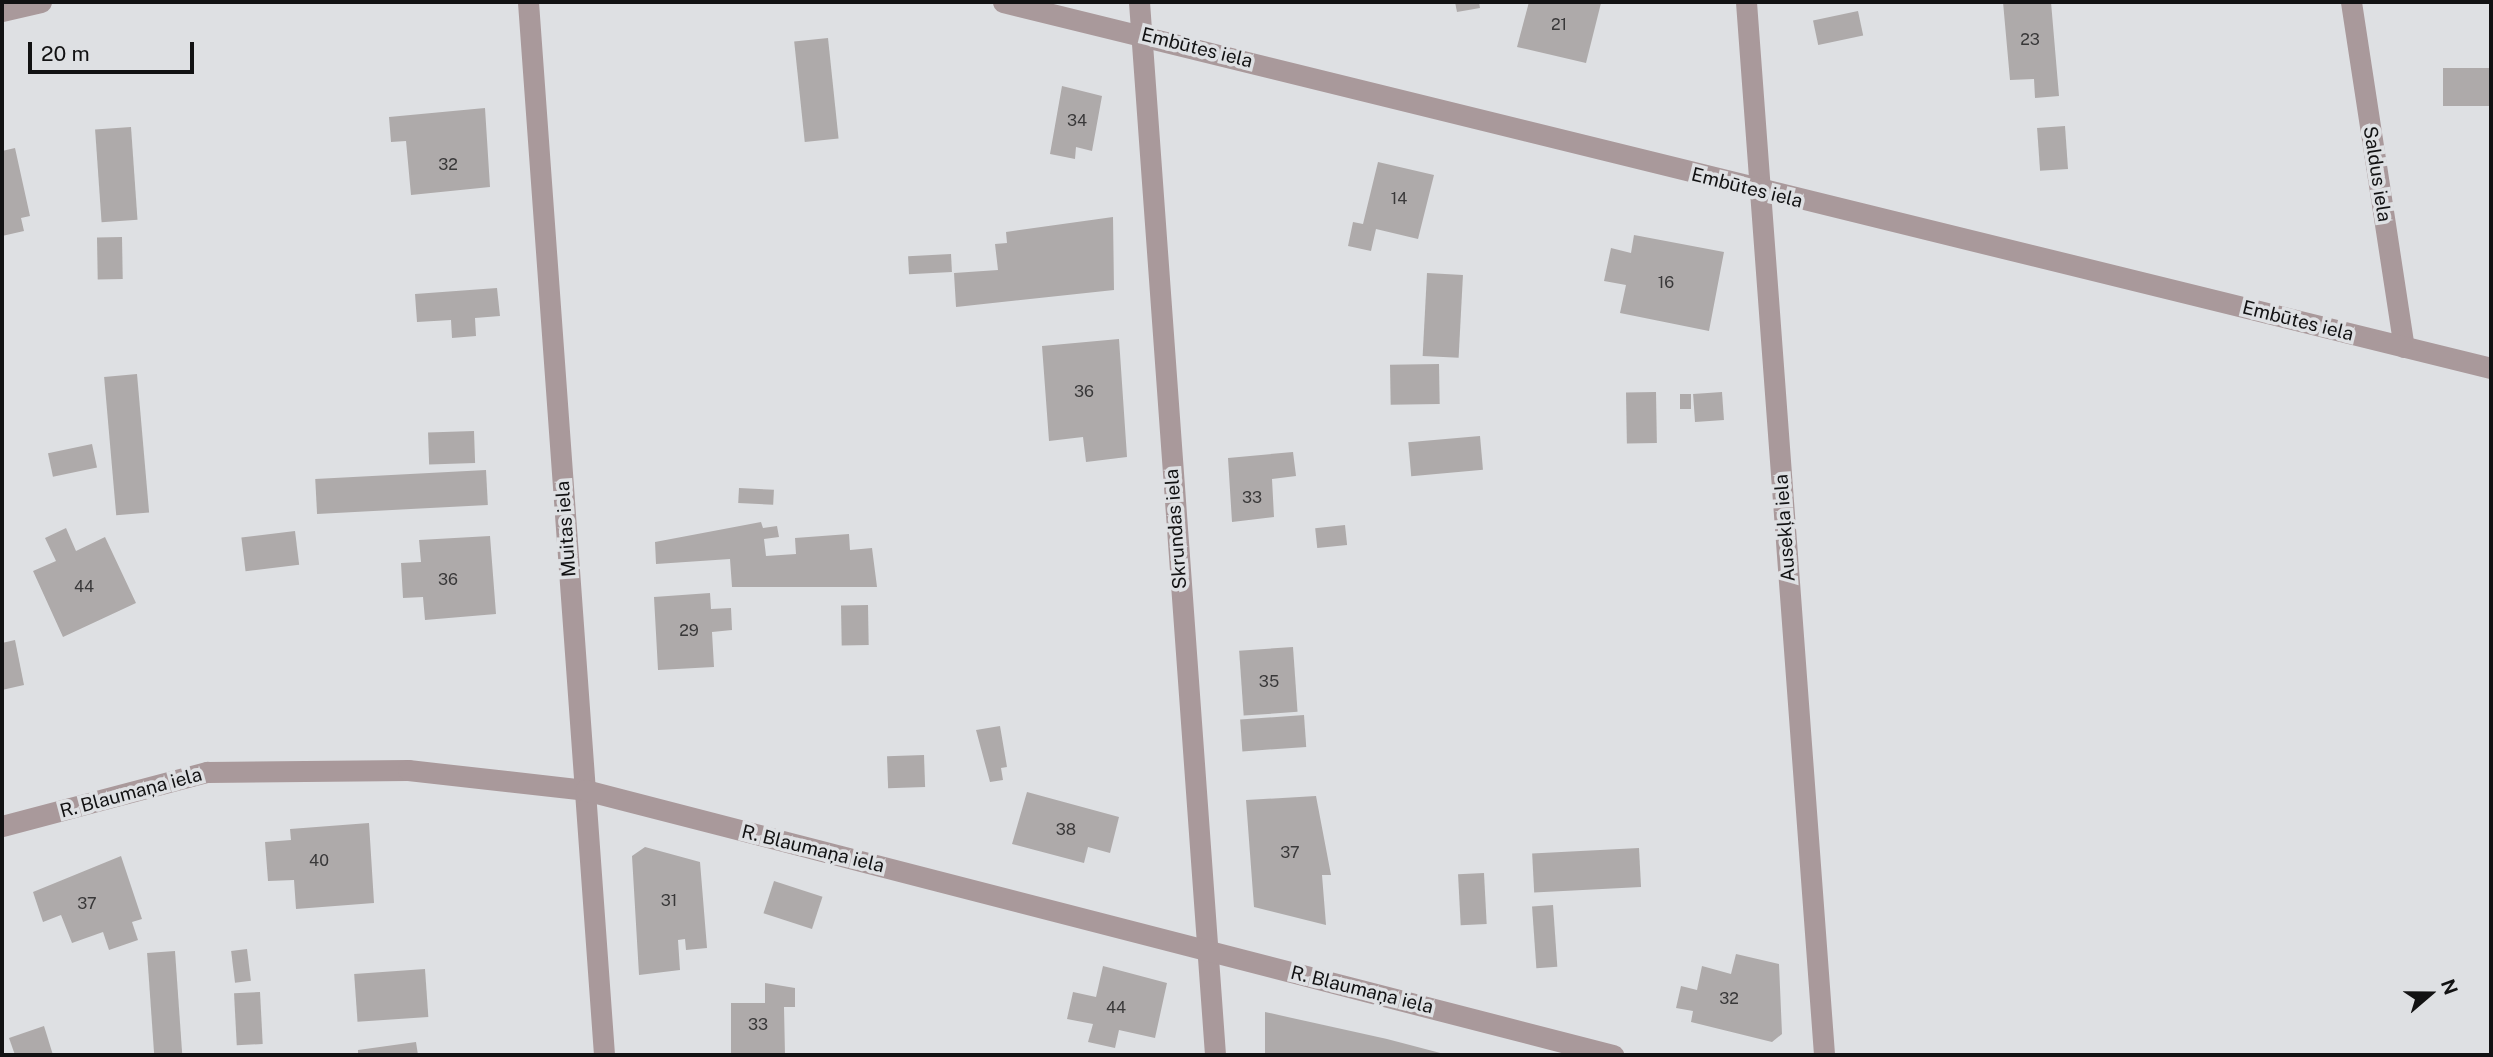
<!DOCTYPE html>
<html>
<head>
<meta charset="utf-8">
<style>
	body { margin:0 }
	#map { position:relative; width:2493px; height:1057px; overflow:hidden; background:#dee0e3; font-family:"Public Sans",sans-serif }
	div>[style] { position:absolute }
	.building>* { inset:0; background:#aeaaaa; transform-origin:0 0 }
	.minor>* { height:21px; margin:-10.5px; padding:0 10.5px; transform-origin:10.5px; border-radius:10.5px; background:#a9999b }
	.tertiary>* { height:21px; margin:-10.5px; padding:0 10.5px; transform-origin:10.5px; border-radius:10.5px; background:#a9999b }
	span { translate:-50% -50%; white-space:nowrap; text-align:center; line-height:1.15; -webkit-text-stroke:7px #dee0e3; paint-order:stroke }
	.number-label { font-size:16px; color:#393839 }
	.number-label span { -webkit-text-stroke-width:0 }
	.street-label { font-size:19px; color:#121213 }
	.frame { position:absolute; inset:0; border:4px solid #121213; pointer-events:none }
	.north { position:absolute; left:2395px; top:959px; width:70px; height:70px; -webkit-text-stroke:5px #dee0e3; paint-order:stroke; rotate:70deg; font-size:19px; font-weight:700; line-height:28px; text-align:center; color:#121213 }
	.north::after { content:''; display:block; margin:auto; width:24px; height:32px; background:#121213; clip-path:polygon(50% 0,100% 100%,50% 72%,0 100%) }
	.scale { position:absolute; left:28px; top:42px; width:166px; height:32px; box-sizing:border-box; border:4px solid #121213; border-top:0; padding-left:9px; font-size:21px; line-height:24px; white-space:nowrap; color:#121213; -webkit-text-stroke:5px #dee0e3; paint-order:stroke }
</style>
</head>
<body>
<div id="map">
	<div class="building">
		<div style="clip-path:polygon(1455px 2px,1479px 2px,1480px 8px,1457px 12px)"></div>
		<div style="clip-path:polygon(1529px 2px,1601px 3px,1586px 63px,1517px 47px)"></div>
		<div style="clip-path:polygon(2003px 2px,2051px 2px,2059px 96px,2035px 98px,2034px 79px,2010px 80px)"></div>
		<div style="left:1858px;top:11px;width:25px;height:46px;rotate:78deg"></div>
		<div style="left:828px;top:38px;width:101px;height:34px;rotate:84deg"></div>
		<div style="left:2491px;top:68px;width:38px;height:48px;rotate:90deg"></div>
		<div style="clip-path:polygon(1062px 86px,1102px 96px,1092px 151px,1076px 147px,1075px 159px,1050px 154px)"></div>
		<div style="clip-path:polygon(485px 108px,490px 187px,411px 195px,406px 141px,391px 142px,389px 117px)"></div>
		<div style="left:2065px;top:126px;width:43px;height:28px;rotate:86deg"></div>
		<div style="left:131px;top:127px;width:93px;height:36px;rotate:86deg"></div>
		<div style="clip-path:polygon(15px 148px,30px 216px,21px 218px,24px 231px,2px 236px,2px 151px)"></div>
		<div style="clip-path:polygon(1378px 162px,1434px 175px,1418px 239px,1376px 229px,1371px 251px,1348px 246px,1353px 222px,1363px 224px)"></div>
		<div style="clip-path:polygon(1113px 217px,1114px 290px,956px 307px,954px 273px,998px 270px,995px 244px,1007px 243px,1006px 232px)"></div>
		<div style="clip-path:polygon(1634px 235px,1724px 252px,1709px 331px,1620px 313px,1626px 285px,1604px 281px,1611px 248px,1631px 253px)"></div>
		<div style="left:122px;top:237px;width:42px;height:25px;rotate:89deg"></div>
		<div style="left:951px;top:254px;width:18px;height:43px;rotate:87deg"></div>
		<div style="left:1427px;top:273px;width:36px;height:83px;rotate:3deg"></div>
		<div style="clip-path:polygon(497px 288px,500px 316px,475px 318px,476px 336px,452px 338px,451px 320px,417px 322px,415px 294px)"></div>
		<div style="clip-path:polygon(1119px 339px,1127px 457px,1086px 462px,1083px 437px,1049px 441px,1042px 346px)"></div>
		<div style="left:1439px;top:364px;width:40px;height:49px;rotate:89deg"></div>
		<div style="left:137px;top:374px;width:139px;height:33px;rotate:85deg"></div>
		<div style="left:1656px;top:392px;width:51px;height:30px;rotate:89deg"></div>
		<div style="left:1722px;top:392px;width:28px;height:29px;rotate:86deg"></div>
		<div style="left:1680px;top:394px;width:11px;height:15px"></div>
		<div style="left:474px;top:431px;width:32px;height:46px;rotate:88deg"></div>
		<div style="left:1480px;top:436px;width:34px;height:72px;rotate:85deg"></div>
		<div style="left:92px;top:444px;width:24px;height:45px;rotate:78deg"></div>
		<div style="clip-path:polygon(1293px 452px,1296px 476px,1272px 479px,1274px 517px,1232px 522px,1228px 458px)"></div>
		<div style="left:486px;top:470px;width:35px;height:171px;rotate:87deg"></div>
		<div style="left:739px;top:488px;width:35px;height:15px;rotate:3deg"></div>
		<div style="clip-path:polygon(761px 522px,763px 528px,777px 526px,779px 537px,764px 539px,766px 556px,796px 554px,795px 538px,849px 534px,850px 550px,872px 548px,877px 587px,732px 587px,730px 559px,656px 564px,655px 542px)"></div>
		<div style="left:1345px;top:525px;width:20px;height:30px;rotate:84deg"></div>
		<div style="clip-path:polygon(66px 528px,76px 551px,105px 537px,136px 603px,63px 637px,33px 571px,56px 561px,45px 538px)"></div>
		<div style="left:295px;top:531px;width:34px;height:54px;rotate:83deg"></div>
		<div style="clip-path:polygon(490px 536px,496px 614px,425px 620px,423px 597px,403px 598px,401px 563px,421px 562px,419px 540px)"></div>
		<div style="clip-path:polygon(710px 593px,711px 609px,731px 608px,732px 630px,712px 632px,714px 667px,658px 670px,654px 597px)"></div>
		<div style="left:868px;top:605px;width:40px;height:27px;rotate:89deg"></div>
		<div style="clip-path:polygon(15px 640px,24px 685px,2px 690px,2px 643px)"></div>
		<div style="left:1293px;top:647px;width:65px;height:54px;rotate:86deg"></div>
		<div style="left:1304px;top:715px;width:32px;height:64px;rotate:86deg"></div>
		<div style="clip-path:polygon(1000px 726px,1007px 767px,1001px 768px,1003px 780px,990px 782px,976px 730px)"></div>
		<div style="left:924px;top:755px;width:32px;height:37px;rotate:88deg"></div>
		<div style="clip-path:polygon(1027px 792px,1119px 817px,1110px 853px,1088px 847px,1084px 863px,1012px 844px)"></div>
		<div style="clip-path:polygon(1316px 796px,1331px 875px,1322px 875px,1326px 925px,1254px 907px,1246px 800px)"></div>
		<div style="clip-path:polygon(369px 823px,374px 903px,296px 909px,294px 880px,268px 881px,265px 842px,291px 840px,290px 829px)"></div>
		<div style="clip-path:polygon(645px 847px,700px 862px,707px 948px,686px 950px,685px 939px,678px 940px,680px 970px,639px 975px,632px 856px)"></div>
		<div style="left:1639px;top:848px;width:39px;height:107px;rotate:87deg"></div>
		<div style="clip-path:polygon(121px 856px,142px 919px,132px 922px,138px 940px,109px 950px,103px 932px,72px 943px,61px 915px,43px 922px,33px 892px)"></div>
		<div style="left:1484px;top:873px;width:51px;height:26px;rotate:87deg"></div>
		<div style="left:774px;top:881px;width:51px;height:34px;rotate:18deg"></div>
		<div style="left:1553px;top:905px;width:62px;height:21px;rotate:86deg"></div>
		<div style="left:247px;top:949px;width:32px;height:16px;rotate:83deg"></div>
		<div style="left:175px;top:951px;width:104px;height:28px;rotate:86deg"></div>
		<div style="clip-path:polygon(1736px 954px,1779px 964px,1782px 1034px,1772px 1042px,1691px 1022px,1693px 1011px,1676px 1008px,1681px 986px,1697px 990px,1702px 966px,1731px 974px)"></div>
		<div style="clip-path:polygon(1103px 966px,1167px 983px,1155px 1038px,1119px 1030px,1115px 1048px,1088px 1042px,1093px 1024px,1067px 1019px,1073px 992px,1096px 997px)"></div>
		<div style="left:425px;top:969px;width:48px;height:71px;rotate:86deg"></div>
		<div style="clip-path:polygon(765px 983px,795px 988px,795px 1007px,784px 1007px,785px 1055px,731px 1055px,731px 1003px,765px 1003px)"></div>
		<div style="left:260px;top:992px;width:52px;height:26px;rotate:87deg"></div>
		<div style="clip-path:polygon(1265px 1012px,1387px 1039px,1448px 1055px,1265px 1055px)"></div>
		<div style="clip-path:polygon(44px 1026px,53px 1055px,15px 1055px,9px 1038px)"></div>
		<div style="clip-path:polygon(416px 1042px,418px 1055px,358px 1055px,358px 1050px)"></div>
	</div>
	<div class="minor">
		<div style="left:528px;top:2px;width:1056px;rotate:85.87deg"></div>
		<div style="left:1139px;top:2px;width:1056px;rotate:85.87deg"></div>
		<div style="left:1746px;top:2px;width:1056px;rotate:85.76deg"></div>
		<div style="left:2351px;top:2px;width:349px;rotate:81.3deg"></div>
		<div style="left:2px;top:826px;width:212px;rotate:-14.8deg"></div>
		<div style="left:207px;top:772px;width:201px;rotate:-0.6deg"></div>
		<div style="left:408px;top:770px;width:178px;rotate:6.4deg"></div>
		<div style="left:585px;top:790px;width:1062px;rotate:14.46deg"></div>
	</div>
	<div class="tertiary">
		<div style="left:1003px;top:2px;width:1532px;rotate:13.82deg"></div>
		<div style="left:2px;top:11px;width:40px;rotate:-13deg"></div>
	</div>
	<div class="number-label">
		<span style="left:1559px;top:25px">21</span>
		<span style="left:2030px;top:40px">23</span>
		<span style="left:1077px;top:121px">34</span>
		<span style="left:448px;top:165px">32</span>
		<span style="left:1399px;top:199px">14</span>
		<span style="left:1666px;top:283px">16</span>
		<span style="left:1084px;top:392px">36</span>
		<span style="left:1252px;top:498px">33</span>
		<span style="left:448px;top:580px">36</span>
		<span style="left:84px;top:587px">44</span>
		<span style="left:689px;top:631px">29</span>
		<span style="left:1269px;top:682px">35</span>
		<span style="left:1066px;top:830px">38</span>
		<span style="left:1290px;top:853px">37</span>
		<span style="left:319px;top:861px">40</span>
		<span style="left:669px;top:901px">31</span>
		<span style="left:87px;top:904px">37</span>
		<span style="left:1729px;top:999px">32</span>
		<span style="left:1116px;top:1008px">44</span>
		<span style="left:758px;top:1025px">33</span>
	</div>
	<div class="street-label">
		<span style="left:1197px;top:48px;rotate:14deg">Embūtes iela</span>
		<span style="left:2377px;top:174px;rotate:81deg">Saldus iela</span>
		<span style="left:1747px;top:188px;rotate:14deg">Embūtes iela</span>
		<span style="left:2298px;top:321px;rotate:14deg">Embūtes iela</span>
		<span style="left:1785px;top:528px;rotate:-94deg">Ausekļa iela</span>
		<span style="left:566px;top:529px;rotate:-94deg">Muitas iela</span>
		<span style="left:1176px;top:529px;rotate:-94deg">Skrundas iela</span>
		<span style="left:131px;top:793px;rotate:-15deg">R. Blaumaņa iela</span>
		<span style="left:813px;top:849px;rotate:14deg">R. Blaumaņa iela</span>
		<span style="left:1362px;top:990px;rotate:14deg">R. Blaumaņa iela</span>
	</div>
	<div class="frame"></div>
	<div class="north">N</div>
	<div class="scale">20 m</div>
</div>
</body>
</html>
